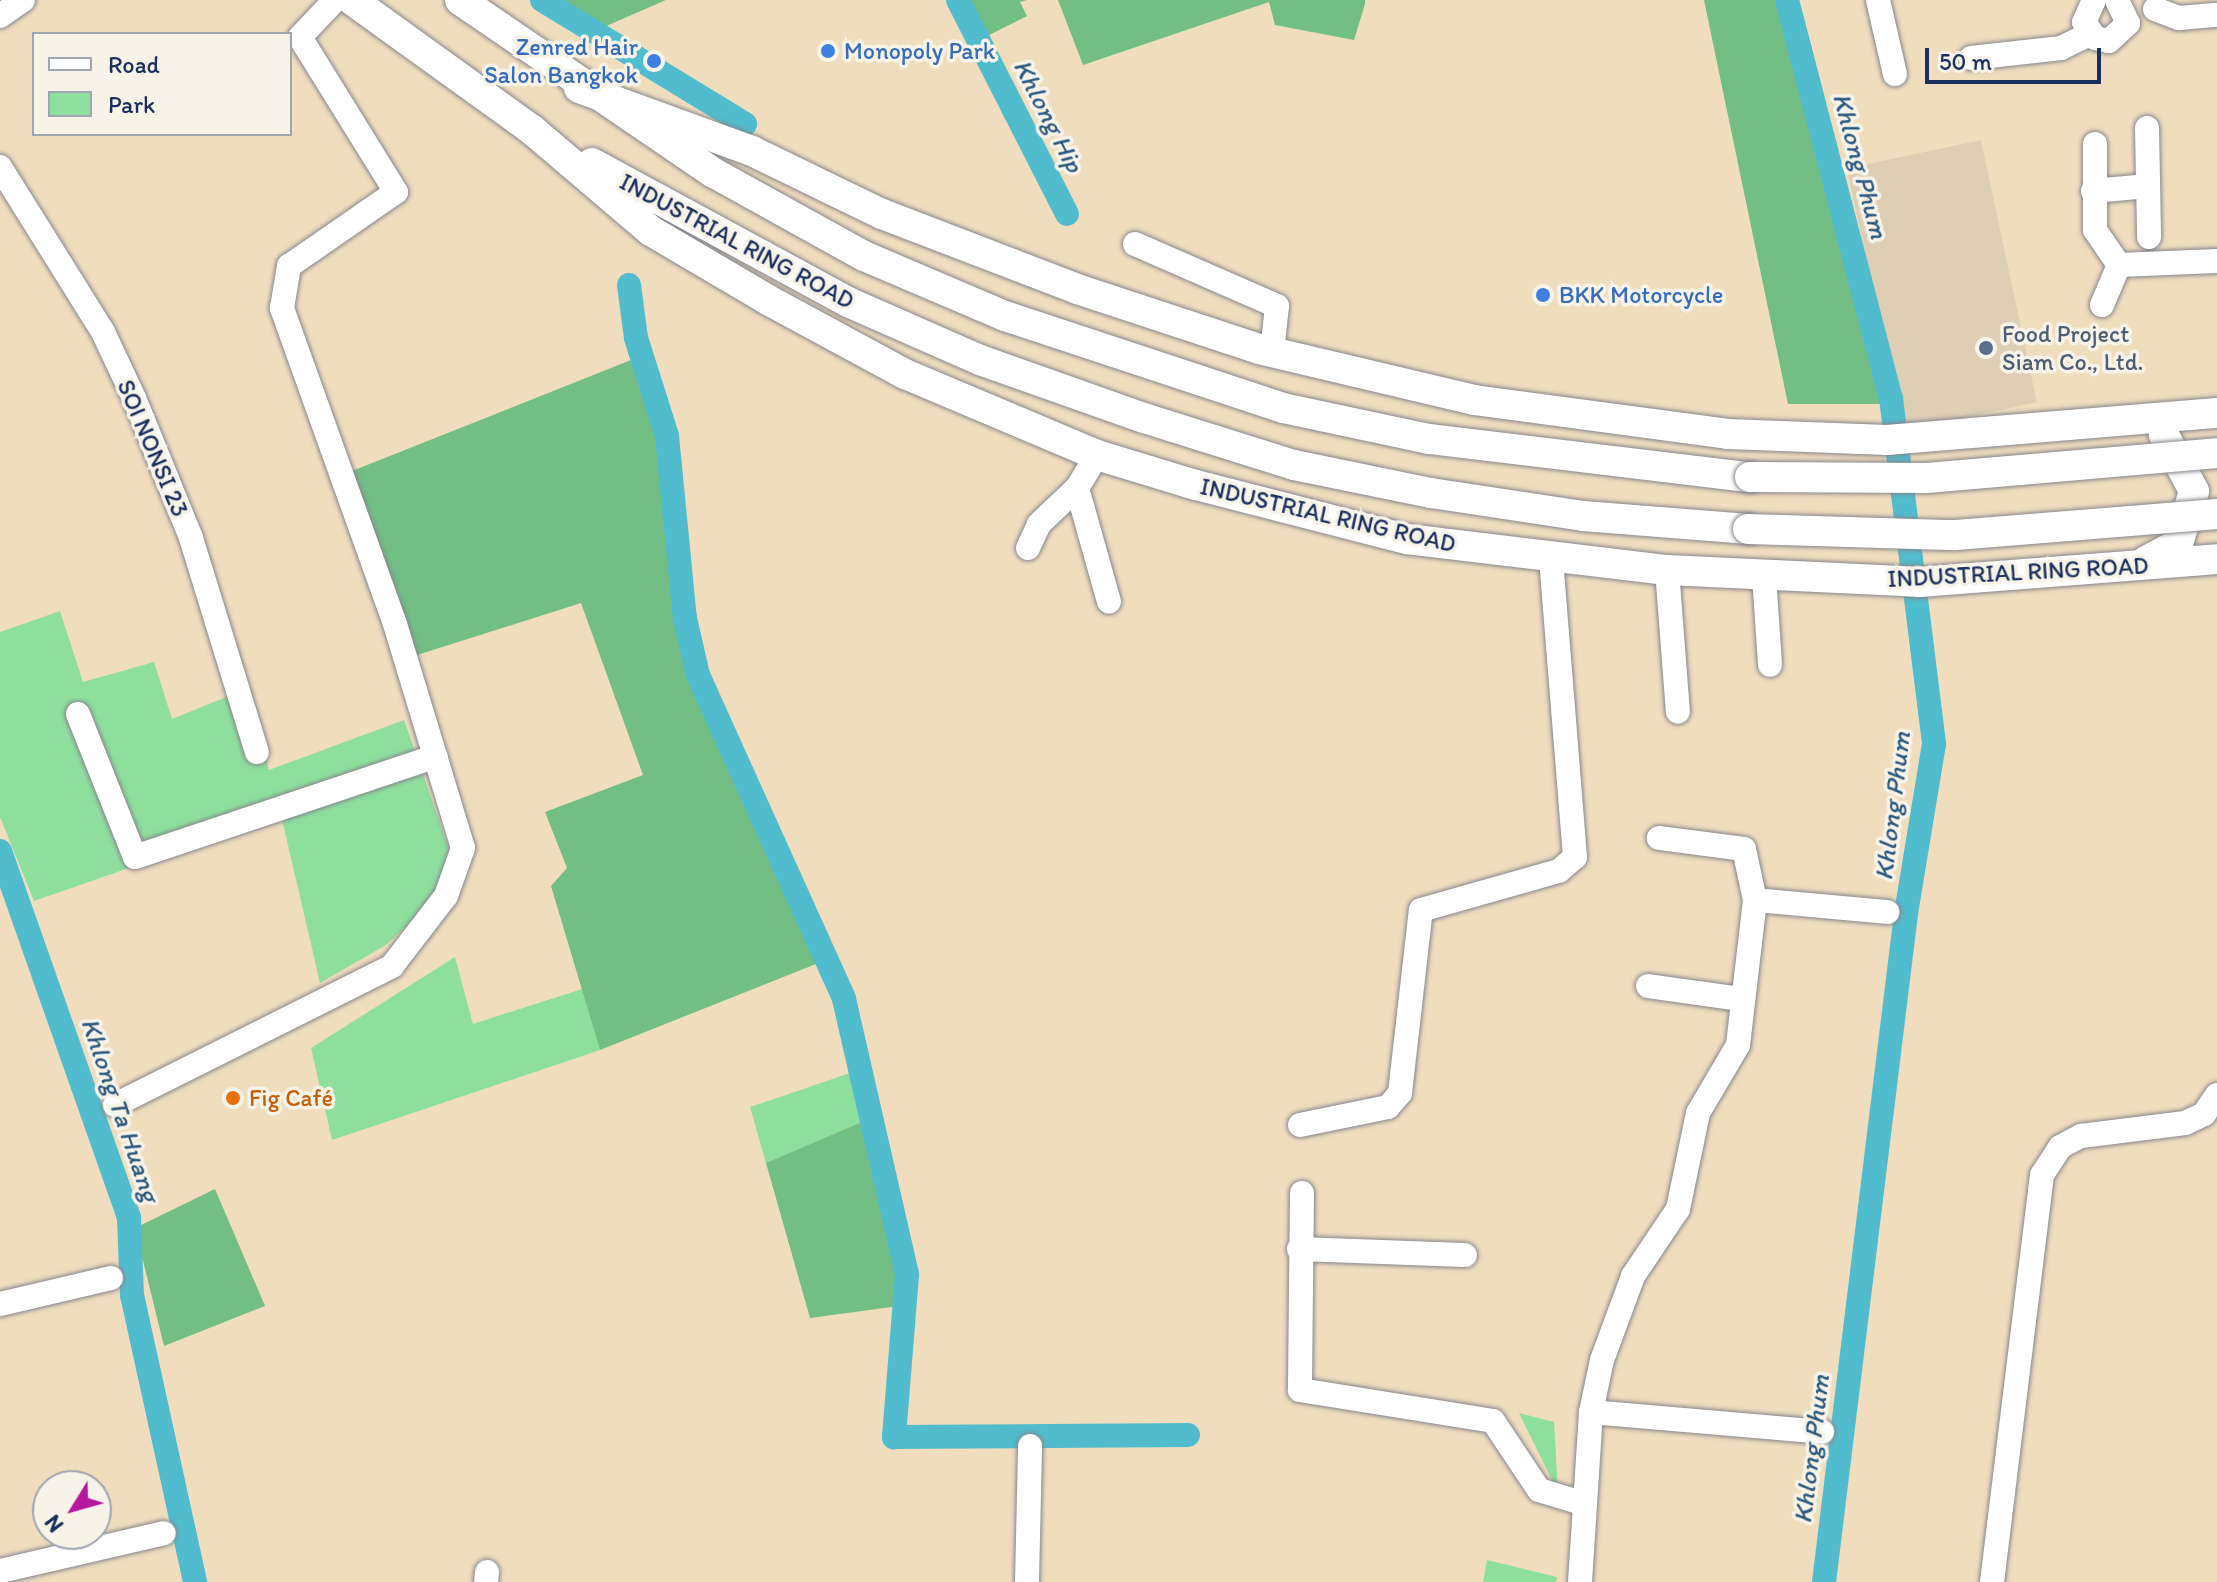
<!DOCTYPE html>
<html>
<head>
<meta charset="utf-8">
<style>
	body { margin:0 }
	#map { position:relative; width:2217px; height:1582px; overflow:hidden; background:#f0ddbe; font-family:Itim,sans-serif }
	div>[style] { position:absolute }
	.built>* { inset:0; background:#deceb4; transform-origin:0 0 }
	.green>* { inset:0; background:#8edf9e }
	.forest>* { inset:0; background:#72be85 }
	.canal>* { height:24px; margin:-12px; padding:0 12px; transform-origin:12px; border-radius:12px; background:#51bccd }
	.roads { filter:drop-shadow(0 0 2px #86868e) drop-shadow(0 0 2px #86868e) }
	.minor>* { height:24px; margin:-12px; padding:0 12px; transform-origin:12px; border-radius:12px; background:#fff }
	.major>* { height:30px; margin:-15px; padding:0 15px; transform-origin:15px; border-radius:15px; background:#fff }
	.bridges { filter:drop-shadow(0 0 2px #86868e) drop-shadow(0 0 2px #86868e) }
	.major-bridge>* { height:30px; margin:-15px; padding:0 15px; transform-origin:15px; border-radius:15px; background:#fff }
	.dots>* { width:22px; height:22px; translate:-50% -50%; box-sizing:border-box; border:4px solid #f7f3e8; border-radius:50% }
	span { translate:-50% -50%; white-space:nowrap; text-align:center; line-height:1.15; -webkit-text-stroke:7px #f7f3e8; paint-order:stroke }
	.shop-label { font-size:24px; color:#366cbe }
	.right { translate:-100% -50%; text-align:right }
	.left { translate:0 -50%; text-align:left }
	.street-label { font-size:24px; color:#1b2f5e }
	.service-label { font-size:24px; color:#4e5e75 }
	.food-label { font-size:24px; color:#c56008 }
	.water-label { font-size:26px; color:#2b597f; font-style:italic }
	.legend { position:absolute; left:32px; top:32px; width:260px; height:104px; box-sizing:border-box; background:#f7f3e8; border:2px solid #9fa5b1; margin:0; padding:10px 14px; list-style:none; font-size:24px; color:#1b2f5e }
	.legend li { display:flex; align-items:center; gap:16px; height:40px }
	.legend b { width:40px; border:2px solid #9fa5b1 }
	.north { position:absolute; left:32px; top:1470px; width:80px; height:80px; box-sizing:border-box; background:#f7f3e8; border:2px solid #9fa5b1; border-radius:50%; rotate:233deg; font-size:22px; font-weight:700; line-height:32px; text-align:center; color:#1b2f5e }
	.north::after { content:''; display:block; margin:auto; width:28px; height:36px; background:#b5179e; clip-path:polygon(50% 0,100% 100%,50% 72%,0 100%) }
	.scale { position:absolute; left:1925px; top:48px; width:176px; height:36px; box-sizing:border-box; border:4px solid #1b2f5e; border-top:0; padding-left:10px; font-size:24px; line-height:28px; white-space:nowrap; color:#1b2f5e; -webkit-text-stroke:6px #f7f3e8; paint-order:stroke }
</style>
</head>
<body>
<div id="map">
	<div class="built">
		<div style="left:1981px;top:140px;width:268px;height:137px;rotate:78deg"></div>
	</div>
	<div class="green">
		<div style="clip-path:polygon(60px 611px,83px 682px,154px 662px,172px 719px,251px 687px,269px 770px,404px 720px,449px 849px,440px 883px,416px 917px,386px 945px,320px 983px,281px 815px,34px 901px,0 817px,0 632px)"></div>
		<div style="clip-path:polygon(455px 957px,473px 1024px,582px 989px,600px 1050px,332px 1140px,311px 1048px)"></div>
		<div style="clip-path:polygon(853px 1072px,864px 1121px,766px 1163px,750px 1107px)"></div>
		<div style="clip-path:polygon(1519px 1413px,1554px 1422px,1558px 1492px)"></div>
		<div style="clip-path:polygon(1487px 1560px,1557px 1577px,1556px 1582px,1483px 1582px)"></div>
	</div>
	<div class="forest">
		<div style="clip-path:polygon(556px 0,666px 0,604px 27px)"></div>
		<div style="clip-path:polygon(967px 0,1027px 0,1020px 2px,1027px 16px,987px 36px)"></div>
		<div style="clip-path:polygon(1058px 0,1365px 0,1365px 4px,1354px 40px,1275px 25px,1269px 2px,1083px 65px)"></div>
		<div style="clip-path:polygon(1704px 0,1777px 0,1883px 404px,1788px 404px)"></div>
		<div style="clip-path:polygon(636px 358px,659px 426px,689px 664px,821px 962px,600px 1050px,551px 886px,567px 868px,545px 812px,643px 775px,581px 603px,414px 656px,352px 471px)"></div>
		<div style="clip-path:polygon(864px 1121px,901px 1286px,899px 1306px,810px 1318px,766px 1163px)"></div>
		<div style="clip-path:polygon(215px 1189px,265px 1306px,164px 1346px,135px 1228px)"></div>
	</div>
	<div class="canal">
		<div style="left:542px;top:0;width:238px;rotate:31.4deg"></div>
		<div style="left:958px;top:0;width:240px;rotate:63deg"></div>
		<div style="left:1787px;top:0;width:411px;rotate:75.4deg"></div>
		<div style="left:1891px;top:398px;width:349px;rotate:82.9deg"></div>
		<div style="left:1934px;top:744px;width:172px;rotate:99.4deg"></div>
		<div style="left:1906px;top:914px;width:673px;rotate:97deg"></div>
		<div style="left:629px;top:285px;width:53px;rotate:82.5deg"></div>
		<div style="left:636px;top:338px;width:103px;rotate:72.4deg"></div>
		<div style="left:667px;top:436px;width:183px;rotate:84.4deg"></div>
		<div style="left:685px;top:618px;width:58px;rotate:77.2deg"></div>
		<div style="left:698px;top:675px;width:355px;rotate:65.7deg"></div>
		<div style="left:844px;top:999px;width:283px;rotate:77.1deg"></div>
		<div style="left:907px;top:1275px;width:163px;rotate:94.6deg"></div>
		<div style="left:894px;top:1437px;width:294px;rotate:-0.4deg"></div>
		<div style="left:0;top:851px;width:389px;rotate:70.6deg"></div>
		<div style="left:129px;top:1218px;width:77px;rotate:87.8deg"></div>
		<div style="left:132px;top:1295px;width:294px;rotate:77.6deg"></div>
	</div>
	<div class="roads">
		<div class="minor">
			<div style="left:1878px;top:0;width:76px;rotate:77.1deg"></div>
			<div style="left:2094px;top:0;width:24px;rotate:114deg"></div>
			<div style="left:2084px;top:22px;width:19px;rotate:55deg"></div>
			<div style="left:2095px;top:38px;width:14px;rotate:12deg"></div>
			<div style="left:2109px;top:41px;width:26px;rotate:-43deg"></div>
			<div style="left:2128px;top:23px;width:25px;rotate:-116deg"></div>
			<div style="left:2155px;top:9px;width:26px;rotate:21deg"></div>
			<div style="left:2179px;top:18px;width:38px;rotate:-5deg"></div>
			<div style="left:0;top:16px;width:28px;rotate:-35deg"></div>
			<div style="left:1971px;top:58px;width:91px;rotate:-6.3deg"></div>
			<div style="left:2061px;top:48px;width:32px;rotate:-26deg"></div>
			<div style="left:2147px;top:128px;width:109px;rotate:88.9deg"></div>
			<div style="left:2095px;top:144px;width:86px;rotate:90deg"></div>
			<div style="left:2095px;top:230px;width:42px;rotate:55.6deg"></div>
			<div style="left:0;top:167px;width:195px;rotate:58deg"></div>
			<div style="left:103px;top:332px;width:73px;rotate:64.8deg"></div>
			<div style="left:134px;top:398px;width:151px;rotate:67.8deg"></div>
			<div style="left:191px;top:538px;width:224px;rotate:72.9deg"></div>
			<div style="left:2093px;top:191px;width:55px;rotate:-5.2deg"></div>
			<div style="left:1135px;top:244px;width:155px;rotate:23.6deg"></div>
			<div style="left:1277px;top:306px;width:46px;rotate:96.2deg"></div>
			<div style="left:2102px;top:305px;width:43px;rotate:-67deg"></div>
			<div style="left:2119px;top:265px;width:98px;rotate:-2.3deg"></div>
			<div style="left:1097px;top:455px;width:39px;rotate:121deg"></div>
			<div style="left:1077px;top:488px;width:118px;rotate:74.3deg"></div>
			<div style="left:1028px;top:548px;width:26px;rotate:-65deg"></div>
			<div style="left:1039px;top:524px;width:52px;rotate:-43.5deg"></div>
			<div style="left:1667px;top:570px;width:142px;rotate:85.6deg"></div>
			<div style="left:1764px;top:576px;width:89px;rotate:86.1deg"></div>
			<div style="left:78px;top:714px;width:154px;rotate:68.3deg"></div>
			<div style="left:135px;top:857px;width:317px;rotate:-18.5deg"></div>
			<div style="left:1755px;top:900px;width:133px;rotate:5.2deg"></div>
			<div style="left:1648px;top:986px;width:94px;rotate:8deg"></div>
			<div style="left:115px;top:1105px;width:310px;rotate:-26.6deg"></div>
			<div style="left:392px;top:966px;width:88px;rotate:-52.4deg"></div>
			<div style="left:446px;top:896px;width:51px;rotate:-70.5deg"></div>
			<div style="left:463px;top:848px;width:234px;rotate:-106.9deg"></div>
			<div style="left:395px;top:624px;width:336px;rotate:-109.7deg"></div>
			<div style="left:282px;top:308px;width:43px;rotate:-80.5deg"></div>
			<div style="left:289px;top:266px;width:130px;rotate:-34.7deg"></div>
			<div style="left:396px;top:192px;width:182px;rotate:-121.8deg"></div>
			<div style="left:300px;top:37px;width:51px;rotate:-46.6deg"></div>
			<div style="left:1300px;top:1125px;width:90px;rotate:-11.6deg"></div>
			<div style="left:1388px;top:1107px;width:18px;rotate:-49deg"></div>
			<div style="left:1400px;top:1093px;width:184px;rotate:-83.5deg"></div>
			<div style="left:1421px;top:910px;width:143px;rotate:-15.8deg"></div>
			<div style="left:1559px;top:871px;width:21px;rotate:-41deg"></div>
			<div style="left:1575px;top:857px;width:298px;rotate:-94.6deg"></div>
			<div style="left:1302px;top:1193px;width:197px;rotate:90.6deg"></div>
			<div style="left:1300px;top:1390px;width:195px;rotate:9.1deg"></div>
			<div style="left:1493px;top:1421px;width:83px;rotate:56.3deg"></div>
			<div style="left:1539px;top:1490px;width:48px;rotate:16.9deg"></div>
			<div style="left:1299px;top:1249px;width:166px;rotate:2.1deg"></div>
			<div style="left:0;top:1304px;width:114px;rotate:-13.2deg"></div>
			<div style="left:1591px;top:1412px;width:232px;rotate:4.9deg"></div>
			<div style="left:0;top:1571px;width:168px;rotate:-13deg"></div>
			<div style="left:486px;top:1582px;width:10px;rotate:-84deg"></div>
			<div style="left:1027px;top:1582px;width:136px;rotate:-88.7deg"></div>
			<div style="left:1580px;top:1582px;width:170px;rotate:-86.3deg"></div>
			<div style="left:1591px;top:1412px;width:53px;rotate:-78.1deg"></div>
			<div style="left:1602px;top:1360px;width:90px;rotate:-69.7deg"></div>
			<div style="left:1633px;top:1276px;width:81px;rotate:-56.1deg"></div>
			<div style="left:1678px;top:1209px;width:98px;rotate:-78.2deg"></div>
			<div style="left:1698px;top:1113px;width:79px;rotate:-59.5deg"></div>
			<div style="left:1738px;top:1045px;width:146px;rotate:-83.3deg"></div>
			<div style="left:1755px;top:900px;width:52px;rotate:-102.2deg"></div>
			<div style="left:1744px;top:849px;width:86px;rotate:-172.6deg"></div>
			<div style="left:1992px;top:1582px;width:410px;rotate:-83deg"></div>
			<div style="left:2042px;top:1175px;width:33px;rotate:-57deg"></div>
			<div style="left:2060px;top:1147px;width:24px;rotate:-28deg"></div>
			<div style="left:2081px;top:1136px;width:105px;rotate:-7.1deg"></div>
			<div style="left:2185px;top:1123px;width:21px;rotate:-25deg"></div>
			<div style="left:2204px;top:1114px;width:23px;rotate:-56deg"></div>
		</div>
		<div class="major">
			<div style="left:352px;top:0;width:221px;rotate:35.8deg"></div>
			<div style="left:531px;top:129px;width:157px;rotate:40.4deg"></div>
			<div style="left:651px;top:231px;width:136px;rotate:30.5deg"></div>
			<div style="left:768px;top:300px;width:156px;rotate:28.4deg"></div>
			<div style="left:905px;top:374px;width:208px;rotate:22.9deg"></div>
			<div style="left:1097px;top:455px;width:103px;rotate:16.9deg"></div>
			<div style="left:1196px;top:485px;width:218px;rotate:14.4deg"></div>
			<div style="left:1407px;top:539px;width:262px;rotate:6.8deg"></div>
			<div style="left:1667px;top:570px;width:253px;rotate:2.7deg"></div>
			<div style="left:1920px;top:582px;width:298px;rotate:-4.4deg"></div>
			<div style="left:460px;top:0;width:307px;rotate:34.3deg"></div>
			<div style="left:714px;top:173px;width:171px;rotate:29deg"></div>
			<div style="left:864px;top:256px;width:153px;rotate:23.1deg"></div>
			<div style="left:1005px;top:316px;width:293px;rotate:18.3deg"></div>
			<div style="left:1283px;top:408px;width:149px;rotate:12deg"></div>
			<div style="left:1429px;top:439px;width:323px;rotate:6.8deg"></div>
			<div style="left:579px;top:88px;width:184px;rotate:20deg"></div>
			<div style="left:752px;top:151px;width:144px;rotate:25.9deg"></div>
			<div style="left:882px;top:214px;width:209px;rotate:21deg"></div>
			<div style="left:1077px;top:289px;width:192px;rotate:18.2deg"></div>
			<div style="left:1259px;top:349px;width:221px;rotate:13.3deg"></div>
			<div style="left:1474px;top:400px;width:256px;rotate:7.6deg"></div>
			<div style="left:1728px;top:434px;width:159px;rotate:2.2deg"></div>
			<div style="left:1887px;top:440px;width:331px;rotate:-4.7deg"></div>
			<div style="left:592px;top:163px;width:291px;rotate:28.5deg"></div>
			<div style="left:848px;top:302px;width:144px;rotate:23.7deg"></div>
			<div style="left:980px;top:360px;width:174px;rotate:19.5deg"></div>
			<div style="left:1144px;top:418px;width:157px;rotate:17.4deg"></div>
			<div style="left:1294px;top:465px;width:140px;rotate:11.6deg"></div>
			<div style="left:1431px;top:493px;width:154px;rotate:8.6deg"></div>
			<div style="left:1583px;top:516px;width:166px;rotate:4.5deg"></div>
			<div style="left:2146px;top:561px;width:36px;rotate:-28deg"></div>
			<div style="left:2178px;top:544px;width:55px;rotate:-73.2deg"></div>
			<div style="left:2194px;top:491px;width:64px;rotate:-118.2deg"></div>
		</div>
	</div>
	<div class="bridges">
		<div class="major-bridge">
			<div style="left:1750px;top:477px;width:177px;rotate:0.3deg"></div>
			<div style="left:1927px;top:478px;width:291px;rotate:-4.9deg"></div>
			<div style="left:1748px;top:529px;width:208px;rotate:1.7deg"></div>
			<div style="left:1956px;top:535px;width:262px;rotate:-4.6deg"></div>
		</div>
	</div>
	<div class="dots">
		<div style="left:828px;top:51px;background:#3f7fe0"></div>
		<div style="left:654px;top:61px;background:#3f7fe0"></div>
		<div style="left:1543px;top:295px;background:#3f7fe0"></div>
		<div style="left:1986px;top:348px;background:#5c6f8a"></div>
		<div style="left:233px;top:1098px;background:#e8710a"></div>
	</div>
	<div class="shop-label">
		<span class="right" style="left:638px;top:61px">Zenred Hair<br>Salon Bangkok</span>
		<span class="left" style="left:844px;top:51px">Monopoly Park</span>
		<span class="left" style="left:1559px;top:295px">BKK Motorcycle</span>
	</div>
	<div class="street-label">
		<span style="left:737px;top:241px;rotate:28deg">INDUSTRIAL RING ROAD</span>
		<span style="left:153px;top:448px;rotate:67deg">SOI NONSI 23</span>
		<span style="left:1328px;top:515px;rotate:13deg">INDUSTRIAL RING ROAD</span>
		<span style="left:2018px;top:572px;rotate:-3deg">INDUSTRIAL RING ROAD</span>
	</div>
	<div class="service-label">
		<span class="left" style="left:2002px;top:348px">Food Project<br>Siam Co., Ltd.</span>
	</div>
	<div class="food-label">
		<span class="left" style="left:249px;top:1098px">Fig Café</span>
	</div>
	<div class="water-label">
		<span style="left:1048px;top:116px;rotate:63deg">Khlong Hip</span>
		<span style="left:1860px;top:166px;rotate:75deg">Khlong Phum</span>
		<span style="left:1893px;top:806px;rotate:-83deg">Khlong Phum</span>
		<span style="left:120px;top:1110px;rotate:71deg">Khlong Ta Huang</span>
		<span style="left:1812px;top:1449px;rotate:-83deg">Khlong Phum</span>
	</div>
	<ul class="legend">
	<li><b style="height:10px;background:#fff"></b>Road</li>
	<li><b style="height:22px;background:#8edf9e"></b>Park</li>
	</ul>
	<div class="north">N</div>
	<div class="scale">50 m</div>
</div>
</body>
</html>
